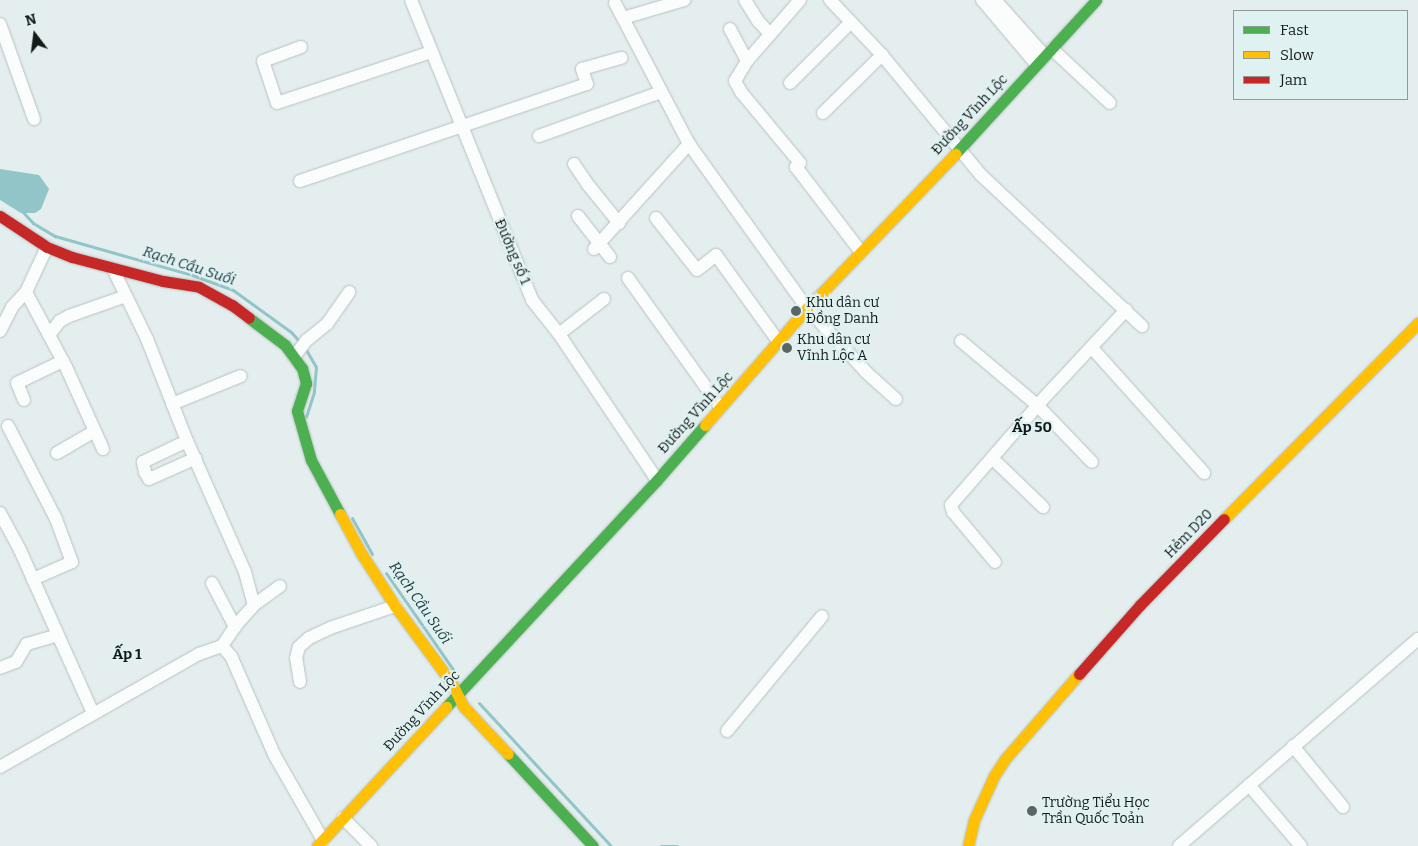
<!DOCTYPE html>
<html>
<head>
<meta charset="utf-8">
<style>
	body { margin:0 }
	#map { position:relative; width:1418px; height:846px; overflow:hidden; background:#e4eeee; font-family:Bitter,serif }
	div>[style] { position:absolute }
	.water>* { inset:0; background:#91c5c8 }
	.stream>* { height:3px; margin:-1.5px; padding:0 1.5px; transform-origin:1.5px; border-radius:1.5px; background:#91c5c8 }
	.roads { filter:drop-shadow(0 0 1px #b9c1c1) drop-shadow(0 0 1px #b9c1c1) }
	.street>* { height:12px; margin:-6px; padding:0 6px; transform-origin:6px; border-radius:6px; background:#fbfcfc }
	.fast>* { height:11px; margin:-5.5px; padding:0 5.5px; transform-origin:5.5px; border-radius:5.5px; background:#4caf50 }
	.slow>* { height:11px; margin:-5.5px; padding:0 5.5px; transform-origin:5.5px; border-radius:5.5px; background:#ffc107 }
	.jam>* { height:11px; margin:-5.5px; padding:0 5.5px; transform-origin:5.5px; border-radius:5.5px; background:#c62828 }
	.dots>* { width:14px; height:14px; translate:-50% -50%; box-sizing:border-box; border:2px solid #e0f1f2; border-radius:50% }
	span { translate:-50% -50%; white-space:nowrap; text-align:center; line-height:1.15; -webkit-text-stroke:4px #e0f1f2; paint-order:stroke }
	.street-label { font-size:14px; color:#141a1a }
	.poi-label { font-size:14px; color:#141a1a }
	.left { translate:0 -50%; text-align:left }
	.water-label { font-size:15px; color:#1a3c3e; font-style:italic }
	.neighbourhood-label { font-size:15px; color:#141a1a; font-weight:700 }
	.legend { position:absolute; left:1233px; top:10px; width:175px; height:90px; box-sizing:border-box; background:#e0f1f2; border:1px solid #8e9b9c; margin:0; padding:6px 9px; list-style:none; font-size:15px; color:#141a1a }
	.legend li { display:flex; align-items:center; gap:10px; height:25px }
	.legend b { width:25px; border:1px solid #8e9b9c }
	.north { position:absolute; left:10px; top:10px; width:50px; height:50px; -webkit-text-stroke:4px #e0f1f2; paint-order:stroke; rotate:345deg; font-size:14px; font-weight:700; line-height:20px; text-align:center; color:#141a1a }
	.north::after { content:''; display:block; margin:auto; width:18px; height:22px; background:#141a1a; clip-path:polygon(50% 0,100% 100%,50% 72%,0 100%) }
</style>
</head>
<body>
<div id="map">
	<div class="water">
		<div style="clip-path:polygon(0 169px,39px 175px,49px 189px,41px 209px,35px 213px,21px 213px,0 200px)"></div>
	</div>
	<div class="stream">
		<div style="left:21px;top:210px;width:18px;rotate:47deg"></div>
		<div style="left:33px;top:223px;width:26px;rotate:31deg"></div>
		<div style="left:55px;top:236px;width:142px;rotate:15.9deg"></div>
		<div style="left:192px;top:275px;width:44px;rotate:20.1deg"></div>
		<div style="left:233px;top:290px;width:72px;rotate:35.9deg"></div>
		<div style="left:291px;top:332px;width:15px;rotate:48deg"></div>
		<div style="left:305px;top:348px;width:22px;rotate:60deg"></div>
		<div style="left:316px;top:367px;width:25px;rotate:95deg"></div>
		<div style="left:314px;top:392px;width:26px;rotate:108deg"></div>
		<div style="left:352px;top:518px;width:41px;rotate:60.9deg"></div>
		<div style="left:386px;top:573px;width:119px;rotate:55.2deg"></div>
		<div style="left:479px;top:703px;width:195px;rotate:47.3deg"></div>
		<div style="left:661px;top:846px;width:16px"></div>
	</div>
	<div class="roads">
		<div class="street">
			<div style="left:411px;top:0;width:323px;rotate:68deg"></div>
			<div style="left:532px;top:300px;width:43px;rotate:51.5deg"></div>
			<div style="left:559px;top:334px;width:176px;rotate:56.1deg"></div>
			<div style="left:745px;top:0;width:25px;rotate:58deg"></div>
			<div style="left:758px;top:21px;width:18px;rotate:47deg"></div>
			<div style="left:800px;top:0;width:81px;rotate:131deg"></div>
			<div style="left:747px;top:61px;width:23px;rotate:121deg"></div>
			<div style="left:735px;top:81px;width:13px;rotate:61deg"></div>
			<div style="left:741px;top:92px;width:92px;rotate:50.3deg"></div>
			<div style="left:800px;top:163px;width:6px;rotate:135deg"></div>
			<div style="left:796px;top:167px;width:107px;rotate:52.6deg"></div>
			<div style="left:830px;top:0;width:76px;rotate:46.6deg"></div>
			<div style="left:882px;top:55px;width:156px;rotate:50.5deg"></div>
			<div style="left:981px;top:175px;width:221px;rotate:43.2deg"></div>
			<div style="left:982px;top:0;width:85px;rotate:49.8deg"></div>
			<div style="left:995px;top:0;width:75px;rotate:48.2deg"></div>
			<div style="left:615px;top:3px;width:159px;rotate:62.3deg"></div>
			<div style="left:689px;top:144px;width:202px;rotate:54.3deg"></div>
			<div style="left:807px;top:308px;width:88px;rotate:47.3deg"></div>
			<div style="left:867px;top:373px;width:39px;rotate:42deg"></div>
			<div style="left:623px;top:18px;width:64px;rotate:-16.4deg"></div>
			<div style="left:0;top:24px;width:101px;rotate:70.3deg"></div>
			<div style="left:730px;top:29px;width:36px;rotate:62deg"></div>
			<div style="left:301px;top:47px;width:40px;rotate:159.8deg"></div>
			<div style="left:263px;top:61px;width:44px;rotate:71.6deg"></div>
			<div style="left:277px;top:103px;width:162px;rotate:-18.3deg"></div>
			<div style="left:1052px;top:49px;width:79px;rotate:43deg"></div>
			<div style="left:790px;top:83px;width:86px;rotate:-45deg"></div>
			<div style="left:823px;top:113px;width:83px;rotate:-44.5deg"></div>
			<div style="left:539px;top:136px;width:130px;rotate:-19.8deg"></div>
			<div style="left:574px;top:164px;width:27px;rotate:56deg"></div>
			<div style="left:589px;top:186px;width:48px;rotate:51deg"></div>
			<div style="left:300px;top:181px;width:303px;rotate:-18.7deg"></div>
			<div style="left:587px;top:84px;width:16px;rotate:-108deg"></div>
			<div style="left:582px;top:69px;width:41px;rotate:-15.8deg"></div>
			<div style="left:578px;top:216px;width:52px;rotate:52deg"></div>
			<div style="left:656px;top:218px;width:66px;rotate:51.7deg"></div>
			<div style="left:697px;top:270px;width:24px;rotate:-38deg"></div>
			<div style="left:716px;top:255px;width:106px;rotate:54.2deg"></div>
			<div style="left:47px;top:247px;width:50px;rotate:115deg"></div>
			<div style="left:26px;top:292px;width:85px;rotate:61.9deg"></div>
			<div style="left:66px;top:367px;width:90px;rotate:65.7deg"></div>
			<div style="left:594px;top:249px;width:142px;rotate:-47.9deg"></div>
			<div style="left:113px;top:269px;width:78px;rotate:64.1deg"></div>
			<div style="left:147px;top:339px;width:110px;rotate:68.6deg"></div>
			<div style="left:187px;top:441px;width:143px;rotate:66.1deg"></div>
			<div style="left:245px;top:572px;width:34px;rotate:75deg"></div>
			<div style="left:628px;top:278px;width:158px;rotate:54.5deg"></div>
			<div style="left:0;top:331px;width:27px;rotate:-63deg"></div>
			<div style="left:12px;top:307px;width:21px;rotate:-47deg"></div>
			<div style="left:559px;top:334px;width:57px;rotate:-37.9deg"></div>
			<div style="left:49px;top:335px;width:18px;rotate:-52deg"></div>
			<div style="left:60px;top:321px;width:10px;rotate:-29deg"></div>
			<div style="left:69px;top:316px;width:60px;rotate:-19.3deg"></div>
			<div style="left:961px;top:341px;width:99px;rotate:40.1deg"></div>
			<div style="left:1037px;top:405px;width:79px;rotate:46deg"></div>
			<div style="left:1092px;top:348px;width:168px;rotate:48.1deg"></div>
			<div style="left:294px;top:357px;width:21px;rotate:-53deg"></div>
			<div style="left:307px;top:340px;width:26px;rotate:-39deg"></div>
			<div style="left:327px;top:324px;width:39px;rotate:-55deg"></div>
			<div style="left:24px;top:400px;width:18px;rotate:-112deg"></div>
			<div style="left:17px;top:383px;width:51px;rotate:-25.6deg"></div>
			<div style="left:172px;top:404px;width:74px;rotate:-22.1deg"></div>
			<div style="left:8px;top:426px;width:105px;rotate:62.7deg"></div>
			<div style="left:56px;top:519px;width:46px;rotate:69.6deg"></div>
			<div style="left:72px;top:562px;width:43px;rotate:156.4deg"></div>
			<div style="left:187px;top:441px;width:49px;rotate:154.5deg"></div>
			<div style="left:143px;top:462px;width:10px;rotate:79deg"></div>
			<div style="left:145px;top:472px;width:8px;rotate:60deg"></div>
			<div style="left:149px;top:479px;width:51px;rotate:-24.1deg"></div>
			<div style="left:57px;top:453px;width:44px;rotate:-30.1deg"></div>
			<div style="left:992px;top:458px;width:71px;rotate:43.9deg"></div>
			<div style="left:0;top:513px;width:42px;rotate:61.6deg"></div>
			<div style="left:20px;top:550px;width:179px;rotate:65.9deg"></div>
			<div style="left:995px;top:562px;width:65px;rotate:-130deg"></div>
			<div style="left:953px;top:512px;width:7px;rotate:-106deg"></div>
			<div style="left:951px;top:505px;width:140px;rotate:-49deg"></div>
			<div style="left:1043px;top:399px;width:122px;rotate:-47deg"></div>
			<div style="left:212px;top:583px;width:50px;rotate:62.4deg"></div>
			<div style="left:222px;top:646px;width:27px;rotate:-56deg"></div>
			<div style="left:237px;top:624px;width:25px;rotate:-48deg"></div>
			<div style="left:254px;top:605px;width:32px;rotate:-36deg"></div>
			<div style="left:0;top:668px;width:17px;rotate:-21deg"></div>
			<div style="left:16px;top:662px;width:21px;rotate:-59deg"></div>
			<div style="left:27px;top:644px;width:32px;rotate:-16deg"></div>
			<div style="left:300px;top:682px;width:24px;rotate:-99deg"></div>
			<div style="left:296px;top:658px;width:11px;rotate:-75deg"></div>
			<div style="left:299px;top:647px;width:13px;rotate:-42deg"></div>
			<div style="left:309px;top:638px;width:23px;rotate:-25deg"></div>
			<div style="left:330px;top:628px;width:69px;rotate:-18.7deg"></div>
			<div style="left:727px;top:731px;width:149px;rotate:-50.4deg"></div>
			<div style="left:1293px;top:746px;width:79px;rotate:50.7deg"></div>
			<div style="left:0;top:767px;width:229px;rotate:-29.6deg"></div>
			<div style="left:199px;top:654px;width:24px;rotate:-19deg"></div>
			<div style="left:222px;top:646px;width:13px;rotate:48deg"></div>
			<div style="left:231px;top:656px;width:109px;rotate:66.3deg"></div>
			<div style="left:275px;top:756px;width:97px;rotate:60.3deg"></div>
			<div style="left:1249px;top:785px;width:80px;rotate:49.6deg"></div>
			<div style="left:343px;top:818px;width:40px;rotate:45deg"></div>
			<div style="left:1179px;top:846px;width:316px;rotate:-40.9deg"></div>
		</div>
		<div class="fast">
			<div style="left:955px;top:154px;width:209px;rotate:-47.5deg"></div>
			<div style="left:249px;top:318px;width:45px;rotate:36.9deg"></div>
			<div style="left:285px;top:345px;width:29px;rotate:54deg"></div>
			<div style="left:302px;top:368px;width:16px;rotate:75deg"></div>
			<div style="left:306px;top:383px;width:29px;rotate:108deg"></div>
			<div style="left:297px;top:411px;width:51px;rotate:74.1deg"></div>
			<div style="left:311px;top:460px;width:61px;rotate:61.8deg"></div>
			<div style="left:446px;top:707px;width:310px;rotate:-47.1deg"></div>
			<div style="left:657px;top:480px;width:73px;rotate:-48.9deg"></div>
			<div style="left:508px;top:754px;width:125px;rotate:47.3deg"></div>
		</div>
		<div class="slow">
			<div style="left:705px;top:425px;width:155px;rotate:-48.9deg"></div>
			<div style="left:807px;top:308px;width:214px;rotate:-46.1deg"></div>
			<div style="left:340px;top:514px;width:44px;rotate:61.7deg"></div>
			<div style="left:361px;top:553px;width:63px;rotate:57.3deg"></div>
			<div style="left:395px;top:606px;width:94px;rotate:53.6deg"></div>
			<div style="left:451px;top:682px;width:28px;rotate:63deg"></div>
			<div style="left:464px;top:707px;width:64px;rotate:46.9deg"></div>
			<div style="left:1224px;top:519px;width:276px;rotate:-45.3deg"></div>
			<div style="left:317px;top:846px;width:190px;rotate:-47.1deg"></div>
			<div style="left:968px;top:846px;width:27px;rotate:-77deg"></div>
			<div style="left:974px;top:820px;width:48px;rotate:-65.6deg"></div>
			<div style="left:994px;top:776px;width:20px;rotate:-57deg"></div>
			<div style="left:1005px;top:759px;width:113px;rotate:-49deg"></div>
		</div>
		<div class="jam">
			<div style="left:0;top:216px;width:56px;rotate:33.4deg"></div>
			<div style="left:47px;top:247px;width:27px;rotate:22deg"></div>
			<div style="left:72px;top:257px;width:94px;rotate:14.8deg"></div>
			<div style="left:163px;top:281px;width:36px;rotate:9deg"></div>
			<div style="left:199px;top:287px;width:38px;rotate:29deg"></div>
			<div style="left:232px;top:305px;width:21px;rotate:37deg"></div>
			<div style="left:1079px;top:674px;width:92px;rotate:-48.5deg"></div>
			<div style="left:1140px;top:605px;width:120px;rotate:-45.7deg"></div>
		</div>
	</div>
	<div class="dots">
		<div style="left:796px;top:311px;background:#5d6464"></div>
		<div style="left:787px;top:348px;background:#5d6464"></div>
		<div style="left:1032px;top:811px;background:#5d6464"></div>
	</div>
	<div class="street-label">
		<span style="left:970px;top:115px;rotate:-47deg">Đường Vĩnh Lộc</span>
		<span style="left:512px;top:252px;rotate:67deg">Đường số 1</span>
		<span style="left:696px;top:413px;rotate:-48deg">Đường Vĩnh Lộc</span>
		<span style="left:1189px;top:534px;rotate:-46deg">Hẻm D20</span>
		<span style="left:422px;top:711px;rotate:-47deg">Đường Vĩnh Lộc</span>
	</div>
	<div class="poi-label">
		<span class="left" style="left:806px;top:311px">Khu dân cư<br>Đồng Danh</span>
		<span class="left" style="left:797px;top:348px">Khu dân cư<br>Vĩnh Lộc A</span>
		<span class="left" style="left:1042px;top:811px">Trường Tiểu Học<br>Trần Quốc Toản</span>
	</div>
	<div class="water-label">
		<span style="left:189px;top:266px;rotate:18deg">Rạch Cầu Suối</span>
		<span style="left:420px;top:603px;rotate:55deg">Rạch Cầu Suối</span>
	</div>
	<div class="neighbourhood-label">
		<span style="left:1032px;top:428px">Ấp 50</span>
		<span style="left:127px;top:655px">Ấp 1</span>
	</div>
	<ul class="legend">
	<li><b style="height:6px;background:#4caf50"></b>Fast</li>
	<li><b style="height:6px;background:#ffc107"></b>Slow</li>
	<li><b style="height:6px;background:#c62828"></b>Jam</li>
	</ul>
	<div class="north">N</div>
</div>
</body>
</html>
